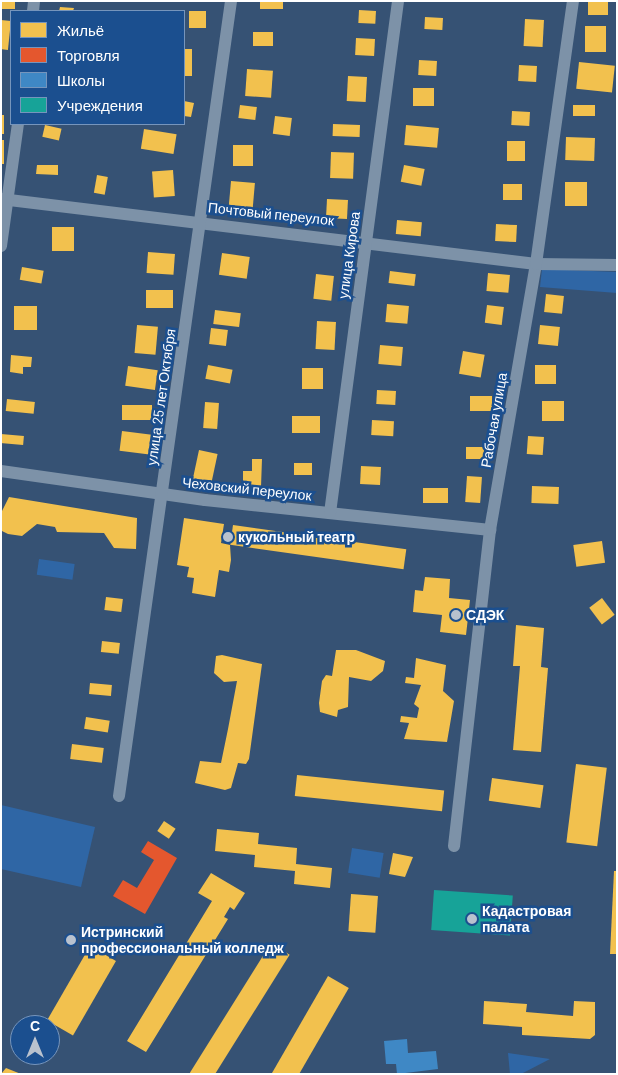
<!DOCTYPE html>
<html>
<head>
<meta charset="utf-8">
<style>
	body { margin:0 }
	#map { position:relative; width:618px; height:1075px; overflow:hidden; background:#365274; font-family:Barlow,sans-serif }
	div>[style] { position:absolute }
	.green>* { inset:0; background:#2f66a5; transform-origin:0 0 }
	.homes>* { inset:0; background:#f2c14e; transform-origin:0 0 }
	.shops>* { inset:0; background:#e4572e }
	.schools>* { inset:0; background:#3f88c5 }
	.public>* { inset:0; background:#17a398; transform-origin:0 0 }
	.minor>* { height:12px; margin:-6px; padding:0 6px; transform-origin:6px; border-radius:6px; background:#7d92a8 }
	.dots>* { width:14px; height:14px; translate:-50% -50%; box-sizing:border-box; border:2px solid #1b4f8f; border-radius:50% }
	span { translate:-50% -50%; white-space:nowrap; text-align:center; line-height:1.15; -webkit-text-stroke:5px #1b4f8f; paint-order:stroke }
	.street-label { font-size:14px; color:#fff }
	.poi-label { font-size:14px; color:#fff; font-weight:700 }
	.left { translate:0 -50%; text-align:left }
	.frame { position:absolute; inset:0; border:2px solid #fff; pointer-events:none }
	.legend { position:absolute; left:10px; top:10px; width:175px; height:115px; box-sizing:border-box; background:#1b4f8f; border:1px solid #7695bc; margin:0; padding:6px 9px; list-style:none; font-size:15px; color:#fff }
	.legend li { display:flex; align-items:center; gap:10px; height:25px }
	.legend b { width:25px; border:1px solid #7695bc }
	.north { position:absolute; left:10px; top:1015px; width:50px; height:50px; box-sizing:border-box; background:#1b4f8f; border:1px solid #7695bc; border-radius:50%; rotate:0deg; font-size:14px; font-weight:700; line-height:20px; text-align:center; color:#fff }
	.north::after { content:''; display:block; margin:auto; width:18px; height:22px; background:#b9c2ce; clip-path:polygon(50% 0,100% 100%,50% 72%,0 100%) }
</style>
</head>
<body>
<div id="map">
	<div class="green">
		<div style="clip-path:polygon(542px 269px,617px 272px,617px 293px,540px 287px)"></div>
		<div style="left:39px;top:559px;width:36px;height:16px;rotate:8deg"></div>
		<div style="clip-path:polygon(1px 805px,95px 827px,81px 887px,1px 869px)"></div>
		<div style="left:352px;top:848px;width:32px;height:25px;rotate:9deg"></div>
		<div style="clip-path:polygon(508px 1053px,550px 1059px,521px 1074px,510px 1074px)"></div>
	</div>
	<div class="homes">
		<div style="left:1px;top:1px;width:14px;height:8px"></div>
		<div style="left:260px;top:1px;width:23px;height:8px"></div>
		<div style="left:588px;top:1px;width:20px;height:14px"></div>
		<div style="clip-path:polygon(60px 7px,74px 8px,73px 11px,59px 11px)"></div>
		<div style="left:359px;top:10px;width:17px;height:13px;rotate:3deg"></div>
		<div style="left:189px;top:11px;width:17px;height:17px"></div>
		<div style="left:425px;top:17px;width:18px;height:12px;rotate:3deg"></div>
		<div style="left:525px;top:19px;width:19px;height:27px;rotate:3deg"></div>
		<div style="left:1px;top:20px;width:10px;height:29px;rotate:6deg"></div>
		<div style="left:585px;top:26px;width:21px;height:26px"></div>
		<div style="left:253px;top:32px;width:20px;height:14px"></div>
		<div style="left:356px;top:38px;width:19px;height:17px;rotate:3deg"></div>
		<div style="left:184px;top:49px;width:8px;height:27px"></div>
		<div style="left:419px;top:60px;width:18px;height:15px;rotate:3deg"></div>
		<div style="left:579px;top:62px;width:36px;height:27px;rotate:6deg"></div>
		<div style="left:519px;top:65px;width:18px;height:16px;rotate:3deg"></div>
		<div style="left:247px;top:69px;width:26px;height:27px;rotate:4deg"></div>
		<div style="left:348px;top:76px;width:19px;height:25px;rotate:3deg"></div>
		<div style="left:413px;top:88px;width:21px;height:18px"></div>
		<div style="clip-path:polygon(184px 101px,194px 103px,191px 117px,184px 116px)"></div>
		<div style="left:240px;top:105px;width:17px;height:13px;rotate:7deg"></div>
		<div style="left:573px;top:105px;width:22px;height:11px"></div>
		<div style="left:512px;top:111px;width:18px;height:14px;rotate:3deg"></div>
		<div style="left:1px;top:115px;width:3px;height:19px"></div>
		<div style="left:275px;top:116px;width:17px;height:18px;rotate:7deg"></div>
		<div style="left:333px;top:124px;width:27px;height:12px;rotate:2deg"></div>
		<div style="left:45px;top:125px;width:17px;height:12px;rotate:13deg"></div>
		<div style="left:406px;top:125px;width:33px;height:20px;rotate:5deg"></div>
		<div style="left:144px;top:129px;width:33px;height:20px;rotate:9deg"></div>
		<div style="left:566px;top:137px;width:29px;height:23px;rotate:2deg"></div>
		<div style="left:1px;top:140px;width:3px;height:24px"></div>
		<div style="left:507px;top:141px;width:18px;height:20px"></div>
		<div style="left:233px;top:145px;width:20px;height:21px"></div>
		<div style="left:331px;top:152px;width:23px;height:26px;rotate:2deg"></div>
		<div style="clip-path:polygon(37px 165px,58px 165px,58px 175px,36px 174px)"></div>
		<div style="left:404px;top:165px;width:21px;height:17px;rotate:11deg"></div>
		<div style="left:173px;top:170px;width:26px;height:21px;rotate:86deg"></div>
		<div style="left:97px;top:175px;width:11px;height:18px;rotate:10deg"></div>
		<div style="left:231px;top:181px;width:24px;height:35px;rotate:5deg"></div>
		<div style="left:565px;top:182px;width:22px;height:24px"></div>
		<div style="left:503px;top:184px;width:19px;height:16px"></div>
		<div style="left:327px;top:199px;width:21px;height:19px;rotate:3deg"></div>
		<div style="left:397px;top:220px;width:25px;height:14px;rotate:5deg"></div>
		<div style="left:496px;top:224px;width:21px;height:17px;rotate:3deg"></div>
		<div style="left:52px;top:227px;width:22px;height:24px"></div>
		<div style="left:148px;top:252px;width:27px;height:21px;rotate:4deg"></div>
		<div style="left:222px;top:253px;width:28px;height:22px;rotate:8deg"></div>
		<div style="left:22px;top:267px;width:22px;height:13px;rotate:10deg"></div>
		<div style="left:390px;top:271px;width:26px;height:12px;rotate:7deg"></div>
		<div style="left:488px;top:273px;width:22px;height:18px;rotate:5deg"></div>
		<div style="left:316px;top:274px;width:18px;height:25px;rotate:6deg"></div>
		<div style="left:146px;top:290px;width:27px;height:18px"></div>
		<div style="left:546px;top:294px;width:18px;height:18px;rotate:6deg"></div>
		<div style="left:387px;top:304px;width:22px;height:18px;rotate:5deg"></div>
		<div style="left:487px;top:305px;width:17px;height:18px;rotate:7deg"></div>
		<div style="left:14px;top:306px;width:23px;height:24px"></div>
		<div style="left:215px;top:310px;width:26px;height:14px;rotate:7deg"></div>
		<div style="left:317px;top:321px;width:19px;height:28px;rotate:3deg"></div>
		<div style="left:137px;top:325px;width:21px;height:28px;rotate:5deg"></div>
		<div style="left:540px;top:325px;width:20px;height:19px;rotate:6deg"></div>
		<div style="left:211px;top:328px;width:17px;height:16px;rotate:7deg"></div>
		<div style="left:380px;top:345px;width:23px;height:19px;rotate:5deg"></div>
		<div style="left:463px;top:351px;width:22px;height:23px;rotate:10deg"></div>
		<div style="clip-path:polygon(11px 355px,32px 357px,31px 367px,23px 367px,23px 374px,10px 372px)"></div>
		<div style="left:208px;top:365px;width:25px;height:14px;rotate:11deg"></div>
		<div style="left:535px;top:365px;width:21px;height:19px"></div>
		<div style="left:128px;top:366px;width:30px;height:20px;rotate:8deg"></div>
		<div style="left:302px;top:368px;width:21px;height:21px"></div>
		<div style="left:377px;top:390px;width:19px;height:14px;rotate:3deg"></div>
		<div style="left:470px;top:396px;width:22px;height:15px"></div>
		<div style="left:7px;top:399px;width:28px;height:12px;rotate:6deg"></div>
		<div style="left:542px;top:401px;width:22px;height:20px"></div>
		<div style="left:205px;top:402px;width:14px;height:26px;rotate:4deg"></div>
		<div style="left:122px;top:405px;width:30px;height:15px"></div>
		<div style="left:292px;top:416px;width:28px;height:17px"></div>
		<div style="left:372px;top:420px;width:22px;height:15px;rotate:3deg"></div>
		<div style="left:122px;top:431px;width:32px;height:20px;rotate:7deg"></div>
		<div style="left:1px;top:434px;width:23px;height:9px;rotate:5deg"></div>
		<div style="left:528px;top:436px;width:16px;height:18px;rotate:4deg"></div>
		<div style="left:466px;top:447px;width:18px;height:12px"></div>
		<div style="left:199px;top:450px;width:19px;height:30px;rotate:12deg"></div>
		<div style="clip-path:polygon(252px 459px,262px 459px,261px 487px,243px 486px,243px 471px,252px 471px)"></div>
		<div style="left:294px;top:463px;width:18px;height:12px"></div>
		<div style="left:361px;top:466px;width:20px;height:18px;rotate:3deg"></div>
		<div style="left:467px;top:476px;width:15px;height:26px;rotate:4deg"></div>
		<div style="left:532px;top:486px;width:27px;height:17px;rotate:2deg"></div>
		<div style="left:423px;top:488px;width:25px;height:15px"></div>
		<div style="clip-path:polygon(9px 497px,137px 518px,136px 549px,114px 548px,104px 533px,57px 532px,55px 527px,37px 524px,22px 536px,8px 534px,2px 531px,2px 511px)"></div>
		<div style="clip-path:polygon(184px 518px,224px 524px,221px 543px,230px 545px,231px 560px,229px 572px,219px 570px,215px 597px,192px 593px,194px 578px,187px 577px,189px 567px,177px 565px)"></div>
		<div style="left:233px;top:525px;width:175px;height:20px;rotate:8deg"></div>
		<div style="left:602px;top:541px;width:22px;height:29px;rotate:82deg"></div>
		<div style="clip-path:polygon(425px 577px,450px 579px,449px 598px,470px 600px,466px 635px,440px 632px,442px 615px,413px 612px,415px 590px,423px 591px)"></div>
		<div style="left:106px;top:597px;width:17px;height:13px;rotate:7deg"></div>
		<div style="left:602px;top:598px;width:21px;height:16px;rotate:53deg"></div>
		<div style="clip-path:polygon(516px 625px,544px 628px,541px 667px,548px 668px,541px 752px,513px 750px,520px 666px,513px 666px)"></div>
		<div style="left:102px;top:641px;width:18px;height:11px;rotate:6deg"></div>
		<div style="clip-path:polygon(336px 650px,356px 650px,385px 661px,383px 671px,371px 681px,349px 677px,348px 707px,338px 710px,337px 717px,320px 712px,319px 703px,322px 681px,326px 675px,332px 676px)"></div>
		<div style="clip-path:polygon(222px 655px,262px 664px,249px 759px,246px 764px,238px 763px,231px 788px,225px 790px,195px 783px,200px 761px,221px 763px,228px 729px,237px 681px,224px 682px,214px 673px,216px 656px)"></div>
		<div style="clip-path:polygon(416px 658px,446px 665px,443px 691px,454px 701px,447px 742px,404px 739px,409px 723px,400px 722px,401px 716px,417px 718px,419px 708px,414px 704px,421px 685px,405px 683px,406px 677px,414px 678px)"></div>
		<div style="left:90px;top:683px;width:22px;height:11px;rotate:5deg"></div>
		<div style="left:86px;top:717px;width:24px;height:12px;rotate:9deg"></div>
		<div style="left:72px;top:744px;width:32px;height:15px;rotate:7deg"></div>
		<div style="left:576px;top:764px;width:31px;height:79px;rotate:7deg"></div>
		<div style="left:297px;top:775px;width:148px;height:21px;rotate:6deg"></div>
		<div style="left:492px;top:778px;width:52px;height:23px;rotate:8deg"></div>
		<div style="left:164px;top:821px;width:14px;height:12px;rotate:34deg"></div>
		<div style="clip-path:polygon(217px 829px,259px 833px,258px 844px,297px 848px,296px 864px,332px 868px,330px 888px,294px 884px,295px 871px,254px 867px,255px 855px,215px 851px)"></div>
		<div style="clip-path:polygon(393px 853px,413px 857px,405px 877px,389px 874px)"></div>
		<div style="clip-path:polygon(614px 871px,617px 871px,617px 954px,610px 954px)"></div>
		<div style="clip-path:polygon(211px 873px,245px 893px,234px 910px,230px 907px,224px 917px,228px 919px,146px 1052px,127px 1041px,212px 901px,198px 893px)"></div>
		<div style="left:351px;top:894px;width:27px;height:37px;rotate:4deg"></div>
		<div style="left:271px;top:943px;width:22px;height:153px;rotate:32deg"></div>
		<div style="left:90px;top:946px;width:30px;height:86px;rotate:30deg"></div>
		<div style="left:328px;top:976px;width:24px;height:114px;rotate:30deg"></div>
		<div style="clip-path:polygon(484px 1001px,527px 1004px,526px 1012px,573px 1016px,574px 1001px,595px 1002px,595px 1035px,590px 1039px,522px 1035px,522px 1027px,483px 1024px)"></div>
		<div style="clip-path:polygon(6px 1068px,21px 1074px,1px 1074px)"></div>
	</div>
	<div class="shops">
		<div style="clip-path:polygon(148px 841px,177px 858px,145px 914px,113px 896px,123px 880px,137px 888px,154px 860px,141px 852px)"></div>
	</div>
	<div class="schools">
		<div style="clip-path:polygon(407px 1039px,408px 1053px,436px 1051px,438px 1069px,397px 1074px,396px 1064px,386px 1064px,384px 1041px)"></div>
	</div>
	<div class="public">
		<div style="left:434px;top:890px;width:79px;height:40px;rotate:4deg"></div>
	</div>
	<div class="minor">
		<div style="left:33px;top:11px;width:10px;rotate:-84deg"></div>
		<div style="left:1px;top:199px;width:539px;rotate:6.93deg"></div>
		<div style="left:536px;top:264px;width:81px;rotate:0.7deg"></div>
		<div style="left:1px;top:246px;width:123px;rotate:-82.1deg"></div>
		<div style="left:1px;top:471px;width:206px;rotate:8.1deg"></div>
		<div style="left:205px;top:500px;width:287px;rotate:6deg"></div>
		<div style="left:330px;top:513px;width:516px;rotate:-82.43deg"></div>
		<div style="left:119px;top:796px;width:803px;rotate:-81.98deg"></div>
		<div style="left:454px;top:846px;width:318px;rotate:-83.5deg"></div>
		<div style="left:490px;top:530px;width:270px;rotate:-80.2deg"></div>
		<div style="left:536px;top:264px;width:266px;rotate:-82deg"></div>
	</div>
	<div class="dots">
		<div style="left:228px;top:537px;background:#b9c2ce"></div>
		<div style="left:456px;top:615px;background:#b9c2ce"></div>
		<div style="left:472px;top:919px;background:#b9c2ce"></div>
		<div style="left:71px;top:940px;background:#b9c2ce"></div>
	</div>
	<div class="street-label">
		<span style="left:271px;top:214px;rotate:6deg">Почтовый переулок</span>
		<span style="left:349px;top:255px;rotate:-82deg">улица Кирова</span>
		<span style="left:161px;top:397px;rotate:-82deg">улица 25 лет Октября</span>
		<span style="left:494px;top:420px;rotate:-80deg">Рабочая улица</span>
		<span style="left:247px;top:489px;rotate:6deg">Чеховский переулок</span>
	</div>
	<div class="poi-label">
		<span class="left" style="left:238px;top:537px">кукольный театр</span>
		<span class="left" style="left:466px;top:615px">СДЭК</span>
		<span class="left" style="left:482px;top:919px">Кадастровая<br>палата</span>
		<span class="left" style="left:81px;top:940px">Истринский<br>профессиональный колледж</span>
	</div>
	<div class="frame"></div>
	<ul class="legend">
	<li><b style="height:14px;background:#f2c14e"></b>Жильё</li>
	<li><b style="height:14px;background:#e4572e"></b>Торговля</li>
	<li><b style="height:14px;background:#3f88c5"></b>Школы</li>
	<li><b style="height:14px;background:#17a398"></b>Учреждения</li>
	</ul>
	<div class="north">С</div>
</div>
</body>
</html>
